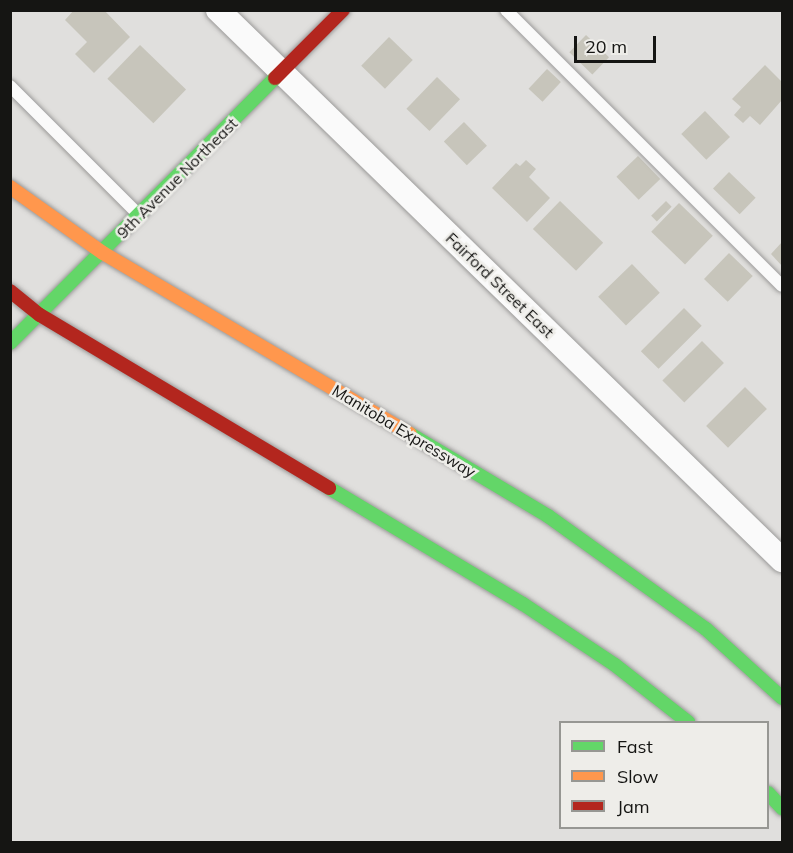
<!DOCTYPE html>
<html>
<head>
<meta charset="utf-8">
<style>
	body { margin:0 }
	#map { position:relative; width:793px; height:853px; overflow:hidden; background:#e0dfdd; font-family:Mulish,sans-serif }
	div>[style] { position:absolute }
	.building>* { inset:0; background:#c7c5bb; transform-origin:0 0 }
	.roads { filter:drop-shadow(0 0 2px #9b9a99) drop-shadow(0 0 2px #9b9a99) }
	.lane>* { height:12px; margin:-6px; padding:0 6px; transform-origin:6px; border-radius:6px; background:#fafafa }
	.street>* { height:24px; margin:-12px; padding:0 12px; transform-origin:12px; border-radius:12px; background:#fafafa }
	.fast>* { height:14px; margin:-7px; padding:0 7px; transform-origin:7px; border-radius:7px; background:#63d668 }
	.slow>* { height:14px; margin:-7px; padding:0 7px; transform-origin:7px; border-radius:7px; background:#ff974d }
	.jam>* { height:14px; margin:-7px; padding:0 7px; transform-origin:7px; border-radius:7px; background:#b3261e }
	span { translate:-50% -50%; white-space:nowrap; text-align:center; line-height:1.15; -webkit-text-stroke:5px #eeede9; paint-order:stroke }
	.street-label { font-size:16px; color:#151513 }
	.frame { position:absolute; inset:0; border:12px solid #151513; pointer-events:none }
	.legend { position:absolute; left:559px; top:721px; width:210px; height:108px; box-sizing:border-box; background:#eeede9; border:2px solid #979793; margin:0; padding:8px 10px; list-style:none; font-size:18px; color:#151513 }
	.legend li { display:flex; align-items:center; gap:12px; height:30px }
	.legend b { width:30px; border:2px solid #979793 }
	.scale { position:absolute; left:574px; top:36px; width:82px; height:27px; box-sizing:border-box; border:3px solid #151513; border-top:0; padding-left:8px; font-size:18px; line-height:21px; white-space:nowrap; color:#151513; -webkit-text-stroke:4px #eeede9; paint-order:stroke }
</style>
</head>
<body>
<div id="map">
	<div class="building">
		<div style="clip-path:polygon(74px 10px,104px 10px,130px 37px,94px 73px,75px 54px,87px 42px,65px 20px)"></div>
		<div style="left:586px;top:35px;width:32px;height:24px;rotate:44deg"></div>
		<div style="left:389px;top:37px;width:33px;height:40px;rotate:44deg"></div>
		<div style="left:140px;top:45px;width:64px;height:47px;rotate:44deg"></div>
		<div style="clip-path:polygon(765px 65px,782px 82px,782px 100px,760px 125px,750px 116px,743px 123px,734px 115px,741px 107px,732px 99px)"></div>
		<div style="left:547px;top:69px;width:19px;height:27px;rotate:43deg"></div>
		<div style="left:437px;top:77px;width:32px;height:44px;rotate:44deg"></div>
		<div style="left:705px;top:111px;width:36px;height:33px;rotate:46deg"></div>
		<div style="left:464px;top:122px;width:33px;height:28px;rotate:46deg"></div>
		<div style="left:638px;top:156px;width:32px;height:30px;rotate:46deg"></div>
		<div style="clip-path:polygon(526px 160px,536px 169px,529px 177px,550px 198px,527px 222px,492px 188px,516px 163px,520px 166px)"></div>
		<div style="left:729px;top:172px;width:37px;height:23px;rotate:44deg"></div>
		<div style="left:560px;top:201px;width:60px;height:39px;rotate:44deg"></div>
		<div style="left:666px;top:201px;width:8px;height:21px;rotate:45deg"></div>
		<div style="left:679px;top:203px;width:47px;height:40px;rotate:44deg"></div>
		<div style="clip-path:polygon(782px 242px,782px 266px,771px 254px)"></div>
		<div style="left:729px;top:253px;width:33px;height:36px;rotate:44deg"></div>
		<div style="left:632px;top:264px;width:40px;height:47px;rotate:46deg"></div>
		<div style="left:684px;top:308px;width:25px;height:61px;rotate:45deg"></div>
		<div style="left:702px;top:341px;width:31px;height:56px;rotate:45deg"></div>
		<div style="left:745px;top:387px;width:31px;height:55px;rotate:45deg"></div>
	</div>
	<div class="roads">
		<div class="lane">
			<div style="left:506px;top:10px;width:390px;rotate:45deg"></div>
			<div style="left:10px;top:86px;width:181px;rotate:45deg"></div>
		</div>
		<div class="street">
			<div style="left:218px;top:10px;width:788px;rotate:44.28deg"></div>
		</div>
		<div class="fast">
			<div style="left:10px;top:343px;width:375px;rotate:-45deg"></div>
			<div style="left:410px;top:434px;width:161px;rotate:30.7deg"></div>
			<div style="left:548px;top:516px;width:194px;rotate:35.6deg"></div>
			<div style="left:706px;top:629px;width:103px;rotate:42.2deg"></div>
			<div style="left:329px;top:488px;width:226px;rotate:30.9deg"></div>
			<div style="left:523px;top:604px;width:110px;rotate:33.5deg"></div>
			<div style="left:615px;top:665px;width:93px;rotate:38deg"></div>
			<div style="left:768px;top:793px;width:21px;rotate:47deg"></div>
		</div>
		<div class="slow">
			<div style="left:10px;top:187px;width:114px;rotate:35.4deg"></div>
			<div style="left:103px;top:253px;width:356px;rotate:30.5deg"></div>
		</div>
		<div class="jam">
			<div style="left:275px;top:78px;width:96px;rotate:-45deg"></div>
			<div style="left:10px;top:291px;width:38px;rotate:39deg"></div>
			<div style="left:40px;top:315px;width:337px;rotate:30.9deg"></div>
		</div>
	</div>
	<div class="street-label">
		<span style="left:177px;top:178px;rotate:-45deg">9th Avenue Northeast</span>
		<span style="left:500px;top:285px;rotate:44deg">Fairford Street East</span>
		<span style="left:404px;top:431px;rotate:31deg">Manitoba Expressway</span>
	</div>
	<div class="frame"></div>
	<ul class="legend">
	<li><b style="height:8px;background:#63d668"></b>Fast</li>
	<li><b style="height:8px;background:#ff974d"></b>Slow</li>
	<li><b style="height:8px;background:#b3261e"></b>Jam</li>
	</ul>
	<div class="scale">20 m</div>
</div>
</body>
</html>
